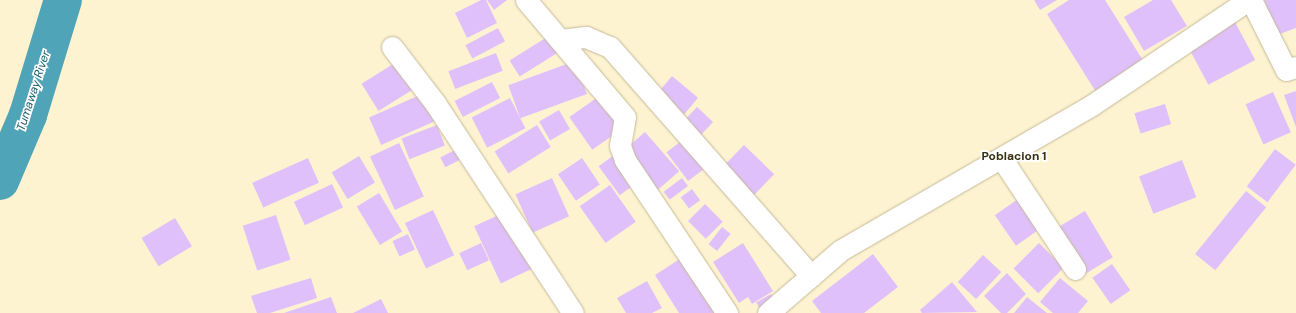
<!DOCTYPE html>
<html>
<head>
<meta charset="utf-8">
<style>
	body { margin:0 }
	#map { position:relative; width:1296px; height:313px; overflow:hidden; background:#fef3d1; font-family:"DM Sans",sans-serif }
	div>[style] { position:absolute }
	.river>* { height:38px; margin:-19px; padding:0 19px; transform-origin:19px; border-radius:19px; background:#50a4b7 }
	.building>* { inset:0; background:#e0c0fa; transform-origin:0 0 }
	.roads { filter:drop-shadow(0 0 1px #c4b999) drop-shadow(0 0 1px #c4b999) }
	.street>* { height:21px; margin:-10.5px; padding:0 10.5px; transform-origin:10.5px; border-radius:10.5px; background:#fff }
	span { translate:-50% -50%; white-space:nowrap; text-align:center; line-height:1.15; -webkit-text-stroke:3.5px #fff; paint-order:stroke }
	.water-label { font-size:12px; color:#1a5e6d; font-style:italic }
	.neighbourhood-label { font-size:12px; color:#372e12; font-weight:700 }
</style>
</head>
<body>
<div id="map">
	<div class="river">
		<div style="left:0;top:181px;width:72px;rotate:-67deg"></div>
		<div style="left:28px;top:115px;width:120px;rotate:-73.1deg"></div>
	</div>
	<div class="building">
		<div style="clip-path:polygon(481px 0,486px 0,497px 23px,467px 38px,455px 13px)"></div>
		<div style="clip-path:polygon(487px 0,507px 0,494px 10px)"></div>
		<div style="clip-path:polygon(1034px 0,1057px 0,1040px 10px)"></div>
		<div style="clip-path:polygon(1069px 0,1105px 0,1144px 62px,1096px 92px,1047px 14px)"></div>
		<div style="clip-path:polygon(1153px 0,1171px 0,1187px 26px,1144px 51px,1124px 17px)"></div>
		<div style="clip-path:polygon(1264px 0,1296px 0,1296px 28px,1277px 35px)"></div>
		<div style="left:1235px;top:22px;width:43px;height:53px;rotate:62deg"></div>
		<div style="left:498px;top:28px;width:15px;height:37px;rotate:62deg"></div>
		<div style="left:552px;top:34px;width:19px;height:50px;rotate:58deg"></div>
		<div style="left:496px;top:53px;width:19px;height:51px;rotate:69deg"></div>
		<div style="left:398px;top:61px;width:32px;height:43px;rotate:58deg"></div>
		<div style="left:575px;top:61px;width:35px;height:71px;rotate:70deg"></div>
		<div style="left:672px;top:76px;width:34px;height:27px;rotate:40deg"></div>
		<div style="left:492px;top:82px;width:18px;height:42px;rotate:63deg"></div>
		<div style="clip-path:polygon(1296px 91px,1296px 127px,1284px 95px)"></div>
		<div style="left:1273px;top:92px;width:44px;height:30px;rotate:66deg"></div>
		<div style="left:422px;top:94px;width:30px;height:58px;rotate:66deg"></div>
		<div style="left:598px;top:97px;width:40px;height:35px;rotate:55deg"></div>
		<div style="left:510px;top:98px;width:34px;height:43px;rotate:63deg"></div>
		<div style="left:1165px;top:104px;width:21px;height:32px;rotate:73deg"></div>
		<div style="left:697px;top:107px;width:22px;height:23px;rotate:43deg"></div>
		<div style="left:559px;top:110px;width:22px;height:23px;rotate:60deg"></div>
		<div style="left:437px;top:125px;width:22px;height:38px;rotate:69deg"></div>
		<div style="left:537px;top:125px;width:26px;height:50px;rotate:58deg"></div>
		<div style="left:645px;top:132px;width:52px;height:30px;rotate:49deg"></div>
		<div style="left:684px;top:139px;width:36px;height:22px;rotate:53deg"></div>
		<div style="left:399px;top:143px;width:59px;height:32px;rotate:65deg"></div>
		<div style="left:744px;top:145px;width:42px;height:32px;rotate:44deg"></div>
		<div style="left:459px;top:148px;width:11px;height:21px;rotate:63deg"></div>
		<div style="left:1275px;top:149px;width:26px;height:47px;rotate:37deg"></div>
		<div style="left:614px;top:155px;width:36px;height:19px;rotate:54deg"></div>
		<div style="left:359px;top:156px;width:31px;height:32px;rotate:59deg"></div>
		<div style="left:308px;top:158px;width:27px;height:61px;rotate:66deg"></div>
		<div style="left:582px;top:158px;width:32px;height:29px;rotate:56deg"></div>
		<div style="left:1182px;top:160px;width:40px;height:46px;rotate:69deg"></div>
		<div style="left:552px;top:178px;width:42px;height:40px;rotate:66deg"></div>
		<div style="left:682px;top:178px;width:10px;height:23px;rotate:53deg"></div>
		<div style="left:332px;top:184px;width:26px;height:42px;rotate:65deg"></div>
		<div style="left:610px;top:185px;width:45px;height:37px;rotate:55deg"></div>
		<div style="left:692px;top:189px;width:14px;height:14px;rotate:54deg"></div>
		<div style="left:1246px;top:191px;width:26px;height:81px;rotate:39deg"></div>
		<div style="left:379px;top:193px;width:45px;height:26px;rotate:59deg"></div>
		<div style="left:1021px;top:197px;width:37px;height:32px;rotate:55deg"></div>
		<div style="left:705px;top:204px;width:25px;height:24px;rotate:45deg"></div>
		<div style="left:433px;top:210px;width:50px;height:31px;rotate:65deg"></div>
		<div style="left:1085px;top:211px;width:54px;height:32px;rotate:59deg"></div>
		<div style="left:505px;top:212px;width:63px;height:34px;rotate:65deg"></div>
		<div style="left:276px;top:215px;width:47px;height:35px;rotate:72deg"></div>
		<div style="left:175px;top:218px;width:33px;height:39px;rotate:59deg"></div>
		<div style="left:722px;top:227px;width:11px;height:22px;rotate:38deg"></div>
		<div style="left:408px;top:234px;width:17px;height:17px;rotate:66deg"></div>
		<div style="left:481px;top:243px;width:19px;height:24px;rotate:65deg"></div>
		<div style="clip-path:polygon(743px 243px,773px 291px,752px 304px,748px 297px,739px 303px,713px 262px)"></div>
		<div style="left:1039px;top:243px;width:35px;height:36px;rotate:45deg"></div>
		<div style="clip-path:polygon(873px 254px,898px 287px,864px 313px,821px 313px,812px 301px)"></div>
		<div style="clip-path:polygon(686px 255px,722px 313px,679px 313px,655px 275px)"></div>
		<div style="left:983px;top:255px;width:25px;height:37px;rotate:43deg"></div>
		<div style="left:1112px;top:264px;width:32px;height:24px;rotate:55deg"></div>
		<div style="clip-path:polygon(1007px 273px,1026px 294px,1007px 313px,1001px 313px,984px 296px)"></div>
		<div style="clip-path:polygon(311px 278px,317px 298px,270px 313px,257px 313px,251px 296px)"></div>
		<div style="clip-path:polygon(1060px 278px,1088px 301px,1078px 313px,1053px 313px,1040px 302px)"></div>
		<div style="clip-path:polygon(647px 281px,662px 308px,652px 313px,626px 313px,617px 298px)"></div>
		<div style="clip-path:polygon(952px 282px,977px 312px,922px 313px,920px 310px)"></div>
		<div style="left:771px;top:294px;width:13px;height:17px;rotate:61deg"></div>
		<div style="clip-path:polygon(331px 297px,337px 313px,284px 313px)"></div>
		<div style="clip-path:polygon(1027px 297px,1047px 313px,1014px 313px)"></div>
		<div style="clip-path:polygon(381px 299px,388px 313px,353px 313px)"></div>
	</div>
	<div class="roads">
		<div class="street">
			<div style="left:526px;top:0;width:153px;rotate:49.8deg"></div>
			<div style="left:625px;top:117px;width:29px;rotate:100deg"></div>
			<div style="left:620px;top:146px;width:15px;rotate:70deg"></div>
			<div style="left:625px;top:160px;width:184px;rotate:56.3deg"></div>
			<div style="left:1251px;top:0;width:78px;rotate:63.4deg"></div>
			<div style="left:1286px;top:70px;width:10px;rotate:-17deg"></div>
			<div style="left:560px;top:40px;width:26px;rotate:-7deg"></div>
			<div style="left:586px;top:37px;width:26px;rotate:23deg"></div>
			<div style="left:610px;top:47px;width:305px;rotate:48.7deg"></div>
			<div style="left:392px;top:47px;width:71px;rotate:52.5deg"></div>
			<div style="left:435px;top:103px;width:251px;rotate:56.7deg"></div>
			<div style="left:1002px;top:159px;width:132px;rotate:56.4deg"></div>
			<div style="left:768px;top:313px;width:96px;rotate:-40.8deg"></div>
			<div style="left:841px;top:250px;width:290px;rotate:-30deg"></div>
			<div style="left:1092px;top:105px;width:188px;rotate:-33.9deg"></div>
		</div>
	</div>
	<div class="water-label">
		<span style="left:34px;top:91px;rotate:-72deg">Tumaway River</span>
	</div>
	<div class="neighbourhood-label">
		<span style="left:1014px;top:157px">Poblacion 1</span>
	</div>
</div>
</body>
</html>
